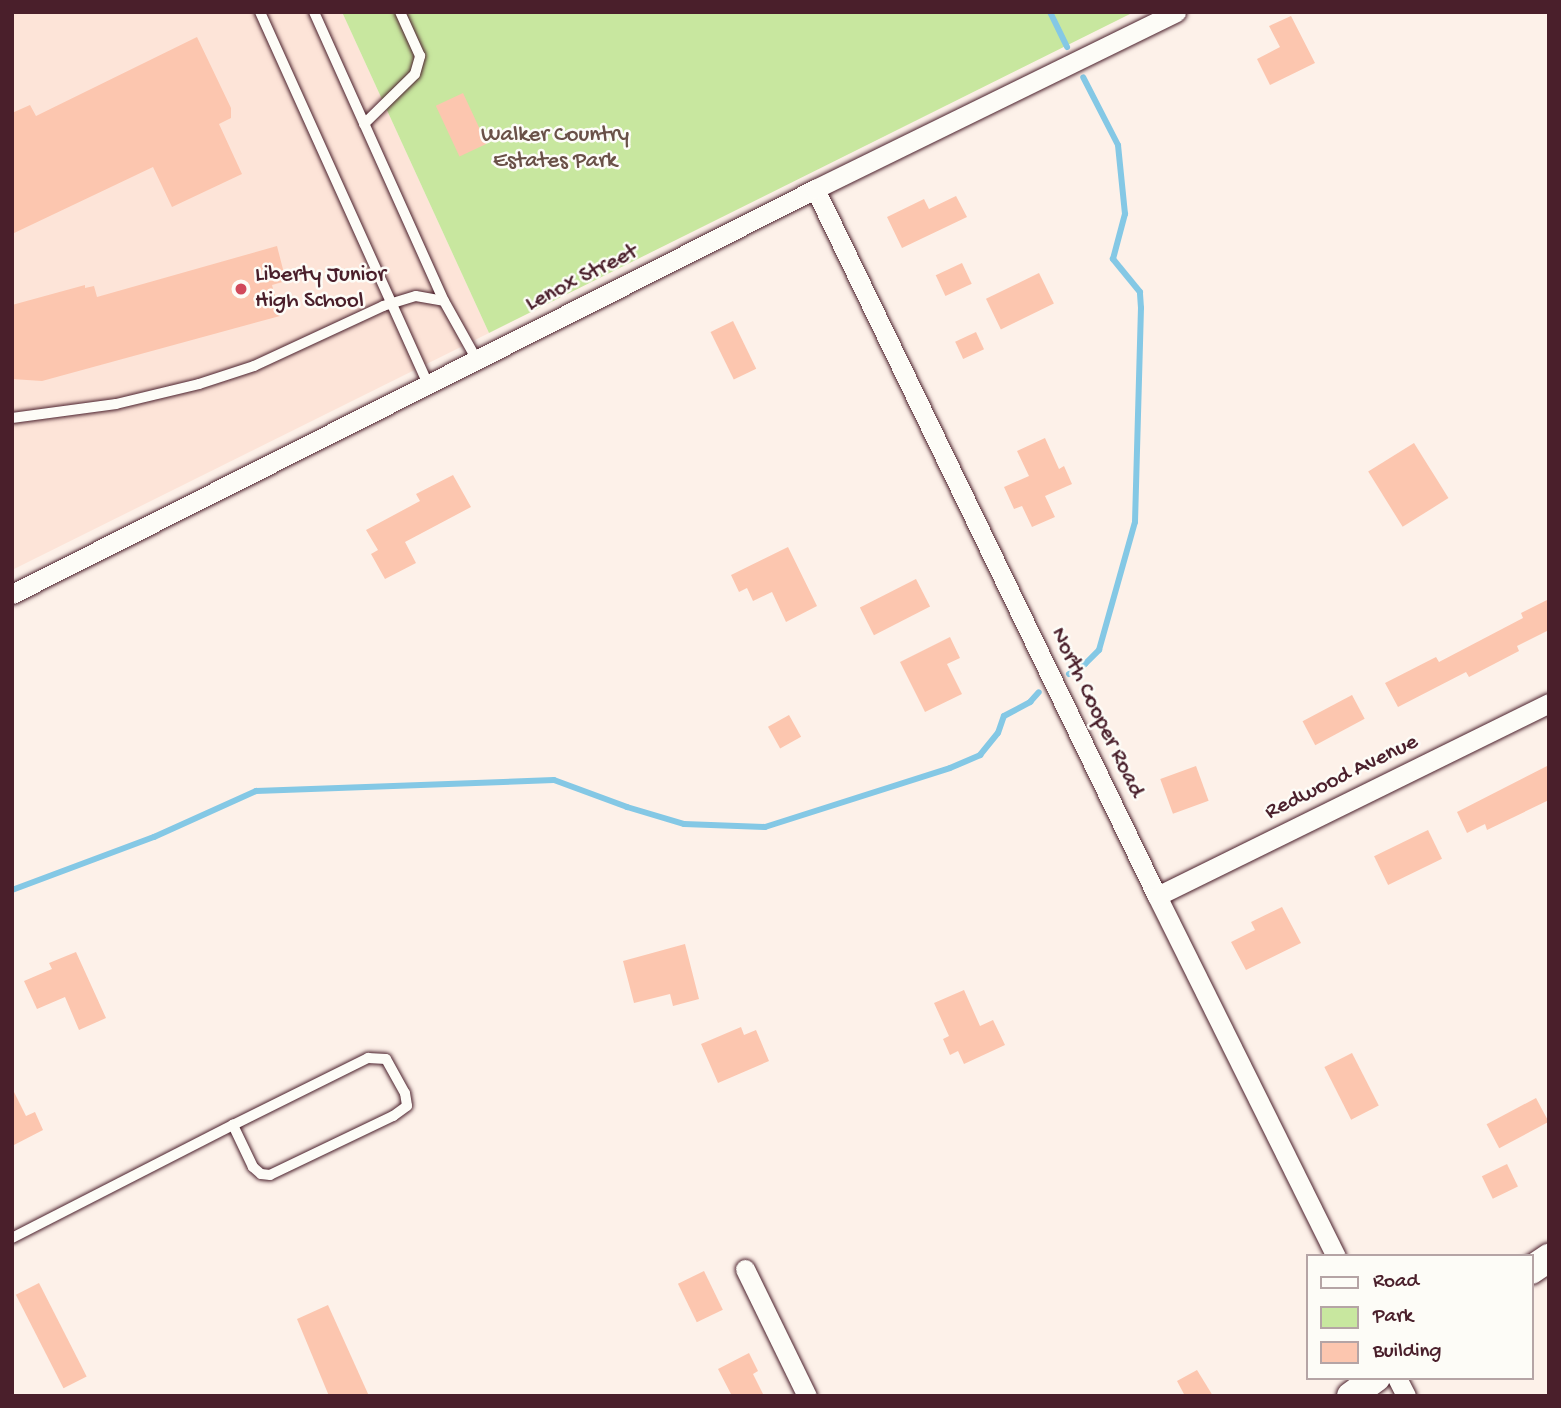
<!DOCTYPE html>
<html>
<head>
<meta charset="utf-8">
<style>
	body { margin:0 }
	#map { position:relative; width:1561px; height:1408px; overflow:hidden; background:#fdf1e9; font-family:"Gochi Hand",sans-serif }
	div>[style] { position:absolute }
	.built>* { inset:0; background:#fde4d8 }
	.green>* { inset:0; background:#c8e79f }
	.stream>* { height:6px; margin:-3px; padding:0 3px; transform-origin:3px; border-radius:3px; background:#84c8e5 }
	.building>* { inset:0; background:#fcc6af; transform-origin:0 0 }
	.roads { filter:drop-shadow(0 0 2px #4a1f2b) drop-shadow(0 0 2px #4a1f2b) }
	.lane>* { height:10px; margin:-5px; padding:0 5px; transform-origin:5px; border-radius:5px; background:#fdfcf7 }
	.street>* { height:19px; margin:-9.5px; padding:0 9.5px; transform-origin:9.5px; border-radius:9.5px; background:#fdfcf7 }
	.secondary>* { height:28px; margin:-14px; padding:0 14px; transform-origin:14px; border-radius:14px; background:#fdfcf7 }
	.dots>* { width:19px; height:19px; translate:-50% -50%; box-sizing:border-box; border:4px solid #fdfcf7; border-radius:50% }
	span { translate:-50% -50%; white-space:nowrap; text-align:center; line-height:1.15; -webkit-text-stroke:5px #fdfcf7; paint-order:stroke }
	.park-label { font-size:23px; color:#6a5148 }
	.poi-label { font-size:23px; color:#4a1f2b }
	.left { translate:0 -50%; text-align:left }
	.street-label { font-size:23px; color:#4a1f2b }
	.frame { position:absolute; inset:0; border:14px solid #4a1f2b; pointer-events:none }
	.legend { position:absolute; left:1306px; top:1254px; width:228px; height:126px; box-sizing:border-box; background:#fdfcf7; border:2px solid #b5a4a5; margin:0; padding:9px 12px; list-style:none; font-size:21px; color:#4a1f2b }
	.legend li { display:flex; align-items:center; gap:14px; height:35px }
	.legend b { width:35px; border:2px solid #b5a4a5 }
</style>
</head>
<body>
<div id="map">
	<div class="built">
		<div style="clip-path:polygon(12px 12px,342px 12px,489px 333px,12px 570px)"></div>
	</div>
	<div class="green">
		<div style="clip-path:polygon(342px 12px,1134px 12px,489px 333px)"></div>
	</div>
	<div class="stream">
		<div style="left:1050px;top:12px;width:39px;rotate:64deg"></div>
		<div style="left:1069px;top:674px;width:19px;rotate:-32deg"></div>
		<div style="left:1085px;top:664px;width:20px;rotate:-45deg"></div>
		<div style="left:1099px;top:650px;width:133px;rotate:-74.3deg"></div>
		<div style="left:1135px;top:522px;width:214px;rotate:-88.4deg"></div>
		<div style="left:1141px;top:308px;width:16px;rotate:-94deg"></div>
		<div style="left:1140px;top:292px;width:43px;rotate:-129.3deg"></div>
		<div style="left:1113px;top:259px;width:47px;rotate:-75.1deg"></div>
		<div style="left:1125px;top:214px;width:69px;rotate:-95.8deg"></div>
		<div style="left:1118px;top:145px;width:76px;rotate:-117.2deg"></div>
		<div style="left:12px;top:890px;width:152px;rotate:-20.5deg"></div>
		<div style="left:154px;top:837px;width:112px;rotate:-24.3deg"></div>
		<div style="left:256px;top:791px;width:298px;rotate:-2.1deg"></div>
		<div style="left:554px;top:780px;width:78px;rotate:20.3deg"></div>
		<div style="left:627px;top:807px;width:59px;rotate:16.6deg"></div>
		<div style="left:684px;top:824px;width:81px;rotate:2.1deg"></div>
		<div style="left:765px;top:827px;width:194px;rotate:-17.7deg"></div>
		<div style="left:950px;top:768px;width:33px;rotate:-23deg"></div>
		<div style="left:980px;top:755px;width:28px;rotate:-51deg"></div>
		<div style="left:998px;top:733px;width:18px;rotate:-71deg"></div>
		<div style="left:1004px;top:716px;width:30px;rotate:-28deg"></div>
		<div style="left:1030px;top:702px;width:13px;rotate:-48deg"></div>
	</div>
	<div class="building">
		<div style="clip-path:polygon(1291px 16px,1315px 63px,1270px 85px,1257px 59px,1280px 47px,1269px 26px)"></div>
		<div style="clip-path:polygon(197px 37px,231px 108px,231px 118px,219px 124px,242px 174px,172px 207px,153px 167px,12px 234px,12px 113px,30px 105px,36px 116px)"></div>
		<div style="left:463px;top:93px;width:56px;height:30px;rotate:65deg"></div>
		<div style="clip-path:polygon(956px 196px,967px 217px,902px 248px,887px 217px,924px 199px,929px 209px)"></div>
		<div style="clip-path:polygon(277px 246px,286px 281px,272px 285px,280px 316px,42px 381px,12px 379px,12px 305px,85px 285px,85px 288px,94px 286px,97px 297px)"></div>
		<div style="left:962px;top:263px;width:23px;height:29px;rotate:65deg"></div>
		<div style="left:1039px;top:273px;width:34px;height:59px;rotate:64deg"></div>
		<div style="left:733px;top:321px;width:53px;height:25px;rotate:64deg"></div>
		<div style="left:976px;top:332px;width:19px;height:23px;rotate:65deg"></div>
		<div style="clip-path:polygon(1045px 438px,1059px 469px,1064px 466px,1072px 484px,1045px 496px,1055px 517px,1032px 527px,1022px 506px,1014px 509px,1004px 487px,1029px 476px,1017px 451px)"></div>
		<div style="left:1414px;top:443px;width:65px;height:54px;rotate:58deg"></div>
		<div style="clip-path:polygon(453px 475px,471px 507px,405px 542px,416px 563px,385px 579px,371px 554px,378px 550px,366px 530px,420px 501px,416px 494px)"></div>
		<div style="clip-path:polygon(788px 547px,817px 606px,786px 622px,772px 592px,753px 601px,747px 588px,739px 592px,731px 575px)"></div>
		<div style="left:916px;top:579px;width:31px;height:63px;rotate:63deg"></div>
		<div style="clip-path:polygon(1549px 599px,1549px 630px,1517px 646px,1519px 651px,1469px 677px,1466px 672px,1398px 707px,1385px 683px,1436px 657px,1439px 662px,1523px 618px,1521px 613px)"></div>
		<div style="clip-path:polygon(950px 637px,960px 658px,947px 664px,962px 694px,925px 712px,900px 662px)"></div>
		<div style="left:1352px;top:695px;width:27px;height:56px;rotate:62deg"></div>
		<div style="left:789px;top:715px;width:25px;height:24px;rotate:61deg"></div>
		<div style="clip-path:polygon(1549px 765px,1549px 800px,1487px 830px,1485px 824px,1467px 833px,1457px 812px)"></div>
		<div style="left:1196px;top:766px;width:37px;height:38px;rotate:70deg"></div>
		<div style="left:1428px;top:830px;width:32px;height:60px;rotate:64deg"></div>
		<div style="clip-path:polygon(1282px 907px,1301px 943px,1246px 970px,1231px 942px,1255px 930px,1251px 922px)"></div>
		<div style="clip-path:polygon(685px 944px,699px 999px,673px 1006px,670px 994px,634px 1003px,623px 961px)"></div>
		<div style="clip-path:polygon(76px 952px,106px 1018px,79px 1030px,65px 997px,37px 1009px,24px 981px,52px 969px,49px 963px)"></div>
		<div style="clip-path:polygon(964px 990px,980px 1026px,993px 1020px,1005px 1045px,964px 1064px,958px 1051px,950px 1055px,943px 1039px,949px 1036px,934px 1003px)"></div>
		<div style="clip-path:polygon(741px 1027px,744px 1035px,756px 1030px,769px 1061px,718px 1083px,701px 1044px)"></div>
		<div style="left:1352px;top:1053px;width:59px;height:31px;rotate:63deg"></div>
		<div style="clip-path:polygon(12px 1088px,26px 1116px,35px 1112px,43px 1130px,12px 1146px)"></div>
		<div style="left:1536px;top:1098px;width:27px;height:56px;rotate:62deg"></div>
		<div style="left:1507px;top:1164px;width:25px;height:28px;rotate:64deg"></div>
		<div style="left:704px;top:1271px;width:43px;height:29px;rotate:64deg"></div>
		<div style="left:39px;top:1283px;width:105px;height:26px;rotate:63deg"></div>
		<div style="clip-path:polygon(328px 1305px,369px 1396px,329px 1396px,297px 1319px)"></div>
		<div style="clip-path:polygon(749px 1353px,758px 1371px,753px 1374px,764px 1396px,732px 1396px,718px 1369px)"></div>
		<div style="clip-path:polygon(1197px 1370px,1213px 1396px,1185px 1396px,1177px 1381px)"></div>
	</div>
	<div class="roads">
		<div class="lane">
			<div style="left:260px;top:12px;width:408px;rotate:65.7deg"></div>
			<div style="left:314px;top:12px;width:317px;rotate:65.8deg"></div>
			<div style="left:364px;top:124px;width:71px;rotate:-44.4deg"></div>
			<div style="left:415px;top:74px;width:19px;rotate:-74deg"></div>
			<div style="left:420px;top:56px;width:48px;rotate:-114.4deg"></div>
			<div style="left:12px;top:418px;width:105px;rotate:-7.7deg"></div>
			<div style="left:116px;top:404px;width:85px;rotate:-13.5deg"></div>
			<div style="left:199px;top:384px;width:58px;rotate:-18.1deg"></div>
			<div style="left:254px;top:366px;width:142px;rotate:-24.9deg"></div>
			<div style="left:383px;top:306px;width:34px;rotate:-17deg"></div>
			<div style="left:416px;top:296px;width:28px;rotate:10deg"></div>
			<div style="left:444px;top:301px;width:68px;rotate:60.8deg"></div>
			<div style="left:12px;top:1238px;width:248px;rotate:-27.1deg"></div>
			<div style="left:233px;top:1125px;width:151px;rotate:-26.4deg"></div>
			<div style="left:368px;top:1058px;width:18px;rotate:3deg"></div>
			<div style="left:386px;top:1059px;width:39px;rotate:61deg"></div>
			<div style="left:405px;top:1093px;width:13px;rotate:81deg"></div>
			<div style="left:407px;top:1106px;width:17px;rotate:144deg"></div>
			<div style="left:393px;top:1116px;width:136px;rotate:154.4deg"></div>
			<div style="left:270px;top:1175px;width:9px;rotate:-174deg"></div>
			<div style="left:261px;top:1174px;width:11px;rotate:-139deg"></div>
			<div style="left:253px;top:1167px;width:47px;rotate:-115.5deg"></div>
		</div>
		<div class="street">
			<div style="left:815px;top:189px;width:785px;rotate:64.19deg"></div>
			<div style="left:1157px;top:896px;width:402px;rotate:63.6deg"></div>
			<div style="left:12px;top:594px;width:899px;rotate:-26.76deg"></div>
			<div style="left:815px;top:189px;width:402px;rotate:-26.1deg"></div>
			<div style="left:1157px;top:896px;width:437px;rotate:-26.2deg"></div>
			<div style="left:745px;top:1269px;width:141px;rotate:64deg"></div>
			<div style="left:1397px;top:1378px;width:20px;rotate:63deg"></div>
		</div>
		<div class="secondary">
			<div style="left:1531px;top:1270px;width:22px;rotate:-34deg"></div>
			<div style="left:1351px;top:1396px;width:31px;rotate:-36deg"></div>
		</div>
	</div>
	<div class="dots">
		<div style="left:241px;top:289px;background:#d1495b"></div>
	</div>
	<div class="park-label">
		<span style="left:555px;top:149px">Walker Country<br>Estates Park</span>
	</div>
	<div class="poi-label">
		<span class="left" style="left:255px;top:289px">Liberty Junior<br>High School</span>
	</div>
	<div class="street-label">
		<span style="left:582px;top:279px;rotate:-27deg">Lenox Street</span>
		<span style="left:1096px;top:713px;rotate:64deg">North Cooper Road</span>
		<span style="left:1342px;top:778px;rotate:-26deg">Redwood Avenue</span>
	</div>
	<div class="frame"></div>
	<ul class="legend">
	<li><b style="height:9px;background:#fdfcf7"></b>Road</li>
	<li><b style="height:19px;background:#c8e79f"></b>Park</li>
	<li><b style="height:19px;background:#fcc6af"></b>Building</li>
	</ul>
</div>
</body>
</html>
